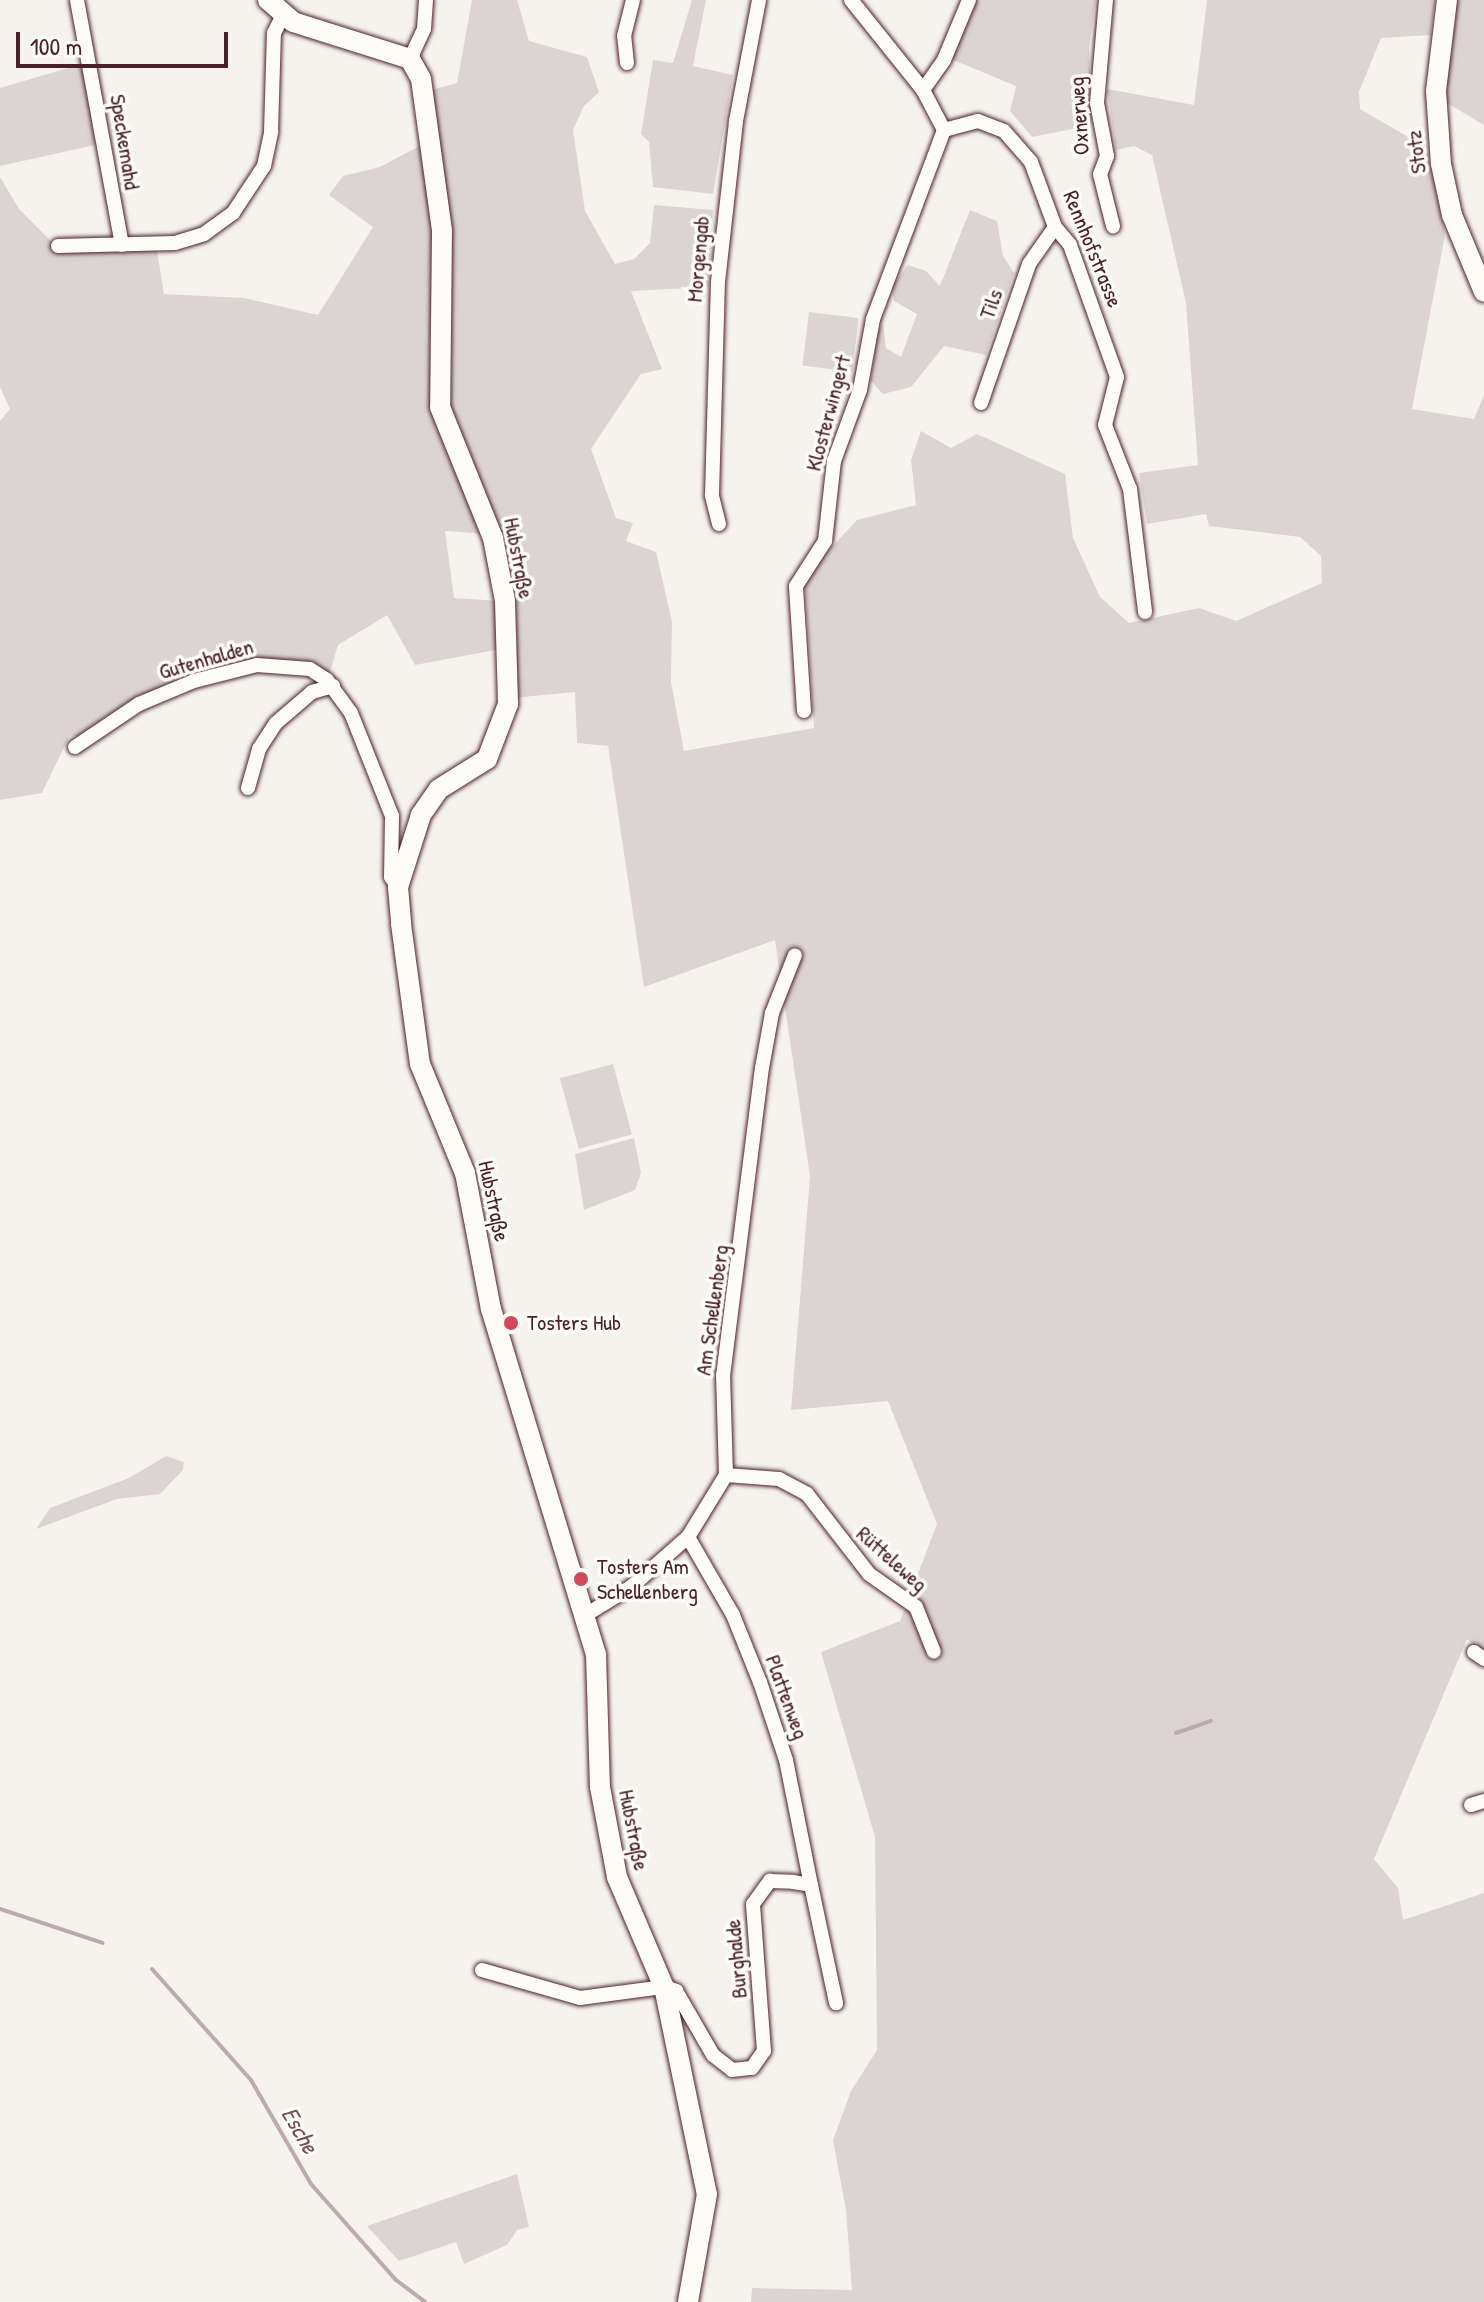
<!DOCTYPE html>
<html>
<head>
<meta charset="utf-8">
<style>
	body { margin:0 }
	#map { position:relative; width:1484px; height:2302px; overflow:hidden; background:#f6f3ef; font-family:"Patrick Hand",sans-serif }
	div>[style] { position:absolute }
	.green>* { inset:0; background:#dcd4d2; transform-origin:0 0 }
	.stream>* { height:4px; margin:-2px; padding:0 2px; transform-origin:2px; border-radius:2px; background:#bbabac }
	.roads { filter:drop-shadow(0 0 2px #4a1f2b) drop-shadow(0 0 2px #4a1f2b) }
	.street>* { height:14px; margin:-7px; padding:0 7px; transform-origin:7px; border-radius:7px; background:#fdfcf7 }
	.secondary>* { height:20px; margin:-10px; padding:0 10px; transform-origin:10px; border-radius:10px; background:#fdfcf7 }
	.dots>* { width:22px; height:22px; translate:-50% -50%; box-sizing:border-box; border:4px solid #fdfcf7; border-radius:50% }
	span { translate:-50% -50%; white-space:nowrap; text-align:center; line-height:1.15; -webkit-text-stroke:7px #fdfcf7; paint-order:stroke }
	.street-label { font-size:22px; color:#4a1f2b }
	.poi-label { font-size:22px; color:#4a1f2b }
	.left { translate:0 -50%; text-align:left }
	.water-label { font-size:24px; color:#725058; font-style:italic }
	.scale { position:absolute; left:16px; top:32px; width:212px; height:36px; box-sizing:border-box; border:4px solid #4a1f2b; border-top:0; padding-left:10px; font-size:24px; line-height:28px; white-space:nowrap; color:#4a1f2b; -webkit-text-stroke:6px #fdfcf7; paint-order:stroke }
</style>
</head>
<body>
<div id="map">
	<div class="green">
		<div style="clip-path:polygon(472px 0,517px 0,529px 41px,587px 57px,599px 92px,584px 106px,573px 130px,585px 211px,615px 264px,634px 259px,650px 243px,654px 205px,713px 210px,708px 287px,631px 291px,662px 369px,641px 374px,591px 449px,616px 518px,633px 523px,626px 541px,656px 552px,672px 622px,671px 682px,684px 751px,814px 728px,805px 576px,857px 520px,916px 505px,911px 460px,921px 431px,951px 448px,977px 434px,1065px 474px,1073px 538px,1100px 597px,1129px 623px,1199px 608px,1236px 621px,1322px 583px,1321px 556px,1300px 537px,1209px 526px,1206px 514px,1147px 524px,1139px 473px,1198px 465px,1186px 303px,1152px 155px,1134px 146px,1116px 150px,1107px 89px,1194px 105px,1207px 0,1435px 0,1430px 35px,1381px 38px,1359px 92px,1360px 109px,1427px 148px,1445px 235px,1412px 409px,1474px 419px,1484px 395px,1484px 1654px,1467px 1639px,1374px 1859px,1398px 1888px,1403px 1920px,1484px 1893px,1484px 2302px,751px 2302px,752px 2288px,852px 2290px,846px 2210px,833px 2140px,851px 2091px,877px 2050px,875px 1837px,821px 1652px,900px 1621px,937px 1524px,888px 1401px,791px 1410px,810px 1176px,775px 940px,644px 987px,608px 746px,577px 743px,575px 692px,512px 698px,509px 601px,451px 408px,452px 301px,441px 298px,424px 92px,457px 83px)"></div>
		<div style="clip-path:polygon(692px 0,706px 0,693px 66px,733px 75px,713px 194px,653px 187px,649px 142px,641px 134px,653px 60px,673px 63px)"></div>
		<div style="clip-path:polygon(974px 0,1096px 0,1089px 46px,1092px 125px,1032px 137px,1010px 111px,1016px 86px,951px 59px)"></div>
		<div style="clip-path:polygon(1455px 0,1484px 0,1484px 125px,1442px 100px)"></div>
		<div style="clip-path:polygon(85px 63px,95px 145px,0 166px,0 88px)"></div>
		<div style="clip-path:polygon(425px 143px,434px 170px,432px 359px,487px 534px,445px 531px,454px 598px,501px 601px,501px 649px,415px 665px,387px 615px,338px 645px,329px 675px,228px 667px,80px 737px,70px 735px,42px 793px,0 800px,0 421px,10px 409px,0 387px,0 177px,19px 209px,61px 251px,156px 245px,164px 294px,244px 298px,318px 315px,373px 227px,329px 195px,343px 176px,380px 167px)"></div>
		<div style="clip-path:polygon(970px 210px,997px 221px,1003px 256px,1014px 273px,986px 355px,944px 346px,911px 387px,883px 394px,871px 381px,877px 333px,883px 324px,886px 348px,901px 357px,917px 314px,894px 301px,892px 286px,908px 265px,926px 271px,940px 286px)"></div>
		<div style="left:809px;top:312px;width:50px;height:54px;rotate:7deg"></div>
		<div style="left:613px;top:1064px;width:73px;height:55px;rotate:75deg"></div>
		<div style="clip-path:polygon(634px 1138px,641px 1173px,635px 1190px,584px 1210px,575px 1154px)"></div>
		<div style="clip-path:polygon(166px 1456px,184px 1462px,183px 1470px,160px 1494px,117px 1499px,36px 1529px,50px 1508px,129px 1478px)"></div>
		<div style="clip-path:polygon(517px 2174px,529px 2227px,517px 2230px,507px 2245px,464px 2264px,456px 2242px,399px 2261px,367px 2226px)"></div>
	</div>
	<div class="stream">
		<div style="left:1176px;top:1733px;width:37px;rotate:-19deg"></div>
		<div style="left:0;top:1909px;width:108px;rotate:18.3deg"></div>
		<div style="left:152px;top:1969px;width:149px;rotate:48.3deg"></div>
		<div style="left:251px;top:2080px;width:120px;rotate:60deg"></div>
		<div style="left:311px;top:2184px;width:128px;rotate:48.5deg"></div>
		<div style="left:396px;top:2280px;width:36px;rotate:37deg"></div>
	</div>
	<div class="roads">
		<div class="street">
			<div style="left:77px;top:0;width:249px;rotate:79.6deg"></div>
			<div style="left:851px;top:0;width:115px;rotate:51.3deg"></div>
			<div style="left:923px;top:90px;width:45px;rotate:62.3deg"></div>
			<div style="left:1106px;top:0;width:103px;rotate:95deg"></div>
			<div style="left:1097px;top:103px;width:54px;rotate:79.3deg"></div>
			<div style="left:1107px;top:156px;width:19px;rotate:111deg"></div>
			<div style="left:1100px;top:174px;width:54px;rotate:76deg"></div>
			<div style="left:410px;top:59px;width:33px;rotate:-65deg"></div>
			<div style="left:424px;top:29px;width:29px;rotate:-86deg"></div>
			<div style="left:627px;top:63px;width:27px;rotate:-96deg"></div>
			<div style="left:624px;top:36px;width:37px;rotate:-76deg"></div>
			<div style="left:923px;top:90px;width:37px;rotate:-55deg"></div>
			<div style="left:944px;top:60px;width:65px;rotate:-67.4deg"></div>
			<div style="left:944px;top:130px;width:35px;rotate:-15deg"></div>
			<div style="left:978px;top:121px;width:28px;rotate:21deg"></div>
			<div style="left:1004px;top:131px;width:41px;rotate:48.9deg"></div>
			<div style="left:1031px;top:162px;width:69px;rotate:69.7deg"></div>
			<div style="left:1055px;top:227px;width:23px;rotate:50deg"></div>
			<div style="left:1070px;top:245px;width:140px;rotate:70.4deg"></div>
			<div style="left:1117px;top:377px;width:49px;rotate:104deg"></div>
			<div style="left:1105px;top:425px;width:69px;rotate:68.7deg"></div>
			<div style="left:1130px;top:489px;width:124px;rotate:83deg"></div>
			<div style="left:58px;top:246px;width:117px;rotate:-1.5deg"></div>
			<div style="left:175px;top:243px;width:30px;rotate:-17deg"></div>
			<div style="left:204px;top:234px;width:36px;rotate:-36deg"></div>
			<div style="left:233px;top:213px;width:56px;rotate:-56.6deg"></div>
			<div style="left:264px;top:166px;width:35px;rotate:-78deg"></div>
			<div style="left:271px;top:132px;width:99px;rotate:-88.3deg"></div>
			<div style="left:274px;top:33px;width:18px;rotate:-63deg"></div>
			<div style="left:981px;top:403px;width:147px;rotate:-70.9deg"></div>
			<div style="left:1029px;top:264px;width:45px;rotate:-54.9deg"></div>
			<div style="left:719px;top:524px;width:30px;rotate:-104deg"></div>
			<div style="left:712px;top:495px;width:213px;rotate:-88.4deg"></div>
			<div style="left:718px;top:282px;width:162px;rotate:-83.6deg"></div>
			<div style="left:736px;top:121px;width:123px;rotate:-79.2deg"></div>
			<div style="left:804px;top:711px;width:125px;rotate:-93.7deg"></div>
			<div style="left:796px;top:586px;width:54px;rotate:-57.2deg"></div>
			<div style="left:825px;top:541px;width:81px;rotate:-83.6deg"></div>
			<div style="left:834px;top:461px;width:76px;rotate:-69.9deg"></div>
			<div style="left:860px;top:390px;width:72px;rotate:-79.6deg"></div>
			<div style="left:873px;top:319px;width:202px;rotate:-69.4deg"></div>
			<div style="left:75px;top:747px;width:77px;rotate:-33.9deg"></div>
			<div style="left:139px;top:704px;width:60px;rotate:-22.7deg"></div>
			<div style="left:194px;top:681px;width:65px;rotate:-14.3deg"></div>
			<div style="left:257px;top:665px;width:53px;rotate:4.3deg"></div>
			<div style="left:310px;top:669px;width:20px;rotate:33deg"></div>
			<div style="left:327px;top:680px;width:41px;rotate:54deg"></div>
			<div style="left:351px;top:713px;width:111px;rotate:68.3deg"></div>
			<div style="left:392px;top:816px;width:61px;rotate:90.9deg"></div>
			<div style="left:391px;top:877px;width:12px;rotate:55deg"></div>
			<div style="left:248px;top:788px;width:41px;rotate:-74.2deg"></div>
			<div style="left:259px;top:749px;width:31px;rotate:-57deg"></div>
			<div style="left:276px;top:723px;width:48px;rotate:-40.7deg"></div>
			<div style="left:312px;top:692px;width:22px;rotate:-16deg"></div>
			<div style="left:726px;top:1475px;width:53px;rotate:4.3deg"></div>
			<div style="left:779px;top:1479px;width:32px;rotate:28deg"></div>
			<div style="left:807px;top:1494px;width:101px;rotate:52.2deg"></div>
			<div style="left:869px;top:1574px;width:57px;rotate:35.1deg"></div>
			<div style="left:916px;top:1607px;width:48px;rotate:68.2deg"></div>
			<div style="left:688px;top:1537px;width:90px;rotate:60deg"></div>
			<div style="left:733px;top:1615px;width:72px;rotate:68.1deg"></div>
			<div style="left:760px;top:1682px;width:82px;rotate:71.6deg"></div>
			<div style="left:786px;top:1760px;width:127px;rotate:78.7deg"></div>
			<div style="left:587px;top:1614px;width:52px;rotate:-31.5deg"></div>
			<div style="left:631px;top:1587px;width:76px;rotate:-41.3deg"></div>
			<div style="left:688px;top:1537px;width:73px;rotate:-58.5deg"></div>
			<div style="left:726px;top:1475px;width:99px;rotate:-91.7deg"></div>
			<div style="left:723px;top:1376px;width:310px;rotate:-82.8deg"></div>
			<div style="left:762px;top:1068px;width:56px;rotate:-79.7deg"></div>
			<div style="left:772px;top:1013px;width:62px;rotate:-68.4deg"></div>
			<div style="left:1474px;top:1652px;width:12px;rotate:35deg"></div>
			<div style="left:1471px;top:1805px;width:14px;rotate:-17deg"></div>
			<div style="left:482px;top:1970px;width:102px;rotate:15.9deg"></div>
			<div style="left:580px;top:1998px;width:85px;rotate:-7.5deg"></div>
			<div style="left:664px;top:1987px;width:13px;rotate:18deg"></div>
			<div style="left:676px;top:1991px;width:74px;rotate:60deg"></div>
			<div style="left:713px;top:2055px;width:24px;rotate:38deg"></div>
			<div style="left:732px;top:2070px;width:20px;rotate:-6deg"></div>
			<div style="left:752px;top:2068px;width:21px;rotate:-55deg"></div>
			<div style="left:764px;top:2051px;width:147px;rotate:-94.3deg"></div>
			<div style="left:753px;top:1904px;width:29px;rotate:-54deg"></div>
			<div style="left:770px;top:1881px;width:23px;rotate:2deg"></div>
			<div style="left:793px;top:1882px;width:18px;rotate:9deg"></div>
			<div style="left:811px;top:1885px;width:121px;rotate:78deg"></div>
		</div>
		<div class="secondary">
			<div style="left:268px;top:0;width:33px;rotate:41deg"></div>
			<div style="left:293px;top:22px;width:123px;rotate:17.5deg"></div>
			<div style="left:410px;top:59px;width:23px;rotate:61deg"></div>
			<div style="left:421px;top:79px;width:152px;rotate:82.1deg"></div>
			<div style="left:442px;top:230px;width:177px;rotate:90.6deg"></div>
			<div style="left:440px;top:407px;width:141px;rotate:68deg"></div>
			<div style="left:493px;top:538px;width:64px;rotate:79.2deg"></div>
			<div style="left:505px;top:601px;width:103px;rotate:88.3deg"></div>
			<div style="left:508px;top:704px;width:59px;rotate:110.9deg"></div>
			<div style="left:487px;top:759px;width:57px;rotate:148deg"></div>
			<div style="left:439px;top:789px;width:32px;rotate:125deg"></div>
			<div style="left:421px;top:815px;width:76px;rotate:107.7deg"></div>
			<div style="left:398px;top:887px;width:37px;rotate:85deg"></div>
			<div style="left:401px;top:924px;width:141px;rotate:82.3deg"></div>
			<div style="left:420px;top:1064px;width:118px;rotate:67.6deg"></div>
			<div style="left:465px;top:1173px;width:138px;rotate:79.2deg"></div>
			<div style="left:491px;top:1309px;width:361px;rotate:73.1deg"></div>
			<div style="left:596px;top:1654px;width:133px;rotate:88.3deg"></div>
			<div style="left:600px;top:1787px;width:92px;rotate:79.3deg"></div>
			<div style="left:617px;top:1877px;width:120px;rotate:66.9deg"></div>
			<div style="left:664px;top:1987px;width:211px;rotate:78.3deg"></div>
			<div style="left:707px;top:2194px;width:110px;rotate:100deg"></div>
			<div style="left:1447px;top:0;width:92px;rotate:96.9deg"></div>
			<div style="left:1436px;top:91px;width:73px;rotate:86.1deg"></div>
			<div style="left:1441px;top:164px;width:52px;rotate:77.8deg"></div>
			<div style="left:1452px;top:215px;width:83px;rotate:67.4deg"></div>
		</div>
	</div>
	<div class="dots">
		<div style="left:511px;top:1323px;background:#d1495b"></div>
		<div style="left:581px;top:1579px;background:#d1495b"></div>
	</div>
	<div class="street-label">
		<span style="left:1079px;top:116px;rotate:-94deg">Oxnerweg</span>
		<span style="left:125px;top:142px;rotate:81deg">Speckemahd</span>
		<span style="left:1416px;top:152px;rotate:-97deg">Stotz</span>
		<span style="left:1093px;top:249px;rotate:68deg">Rennhofstrasse</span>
		<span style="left:698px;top:259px;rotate:-85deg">Morgengab</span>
		<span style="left:991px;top:304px;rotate:-71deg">Tils</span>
		<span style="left:828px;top:413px;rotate:-75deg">Klosterwingert</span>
		<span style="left:519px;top:558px;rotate:79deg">Hubstraße</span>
		<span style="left:206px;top:659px;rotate:-16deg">Gutenhalden</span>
		<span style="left:494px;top:1201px;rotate:78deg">Hubstraße</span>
		<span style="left:712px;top:1310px;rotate:-82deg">Am Schellenberg</span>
		<span style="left:892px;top:1559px;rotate:42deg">Rütteleweg</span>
		<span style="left:787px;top:1697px;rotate:70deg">Plattenweg</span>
		<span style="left:634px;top:1830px;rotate:79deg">Hubstraße</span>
		<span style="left:736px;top:1959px;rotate:-95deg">Burghalde</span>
	</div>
	<div class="poi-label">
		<span class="left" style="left:527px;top:1323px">Tosters Hub</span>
		<span class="left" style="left:597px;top:1579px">Tosters Am<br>Schellenberg</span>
	</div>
	<div class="water-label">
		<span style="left:300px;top:2130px;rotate:60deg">Esche</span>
	</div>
	<div class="scale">100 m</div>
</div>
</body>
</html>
